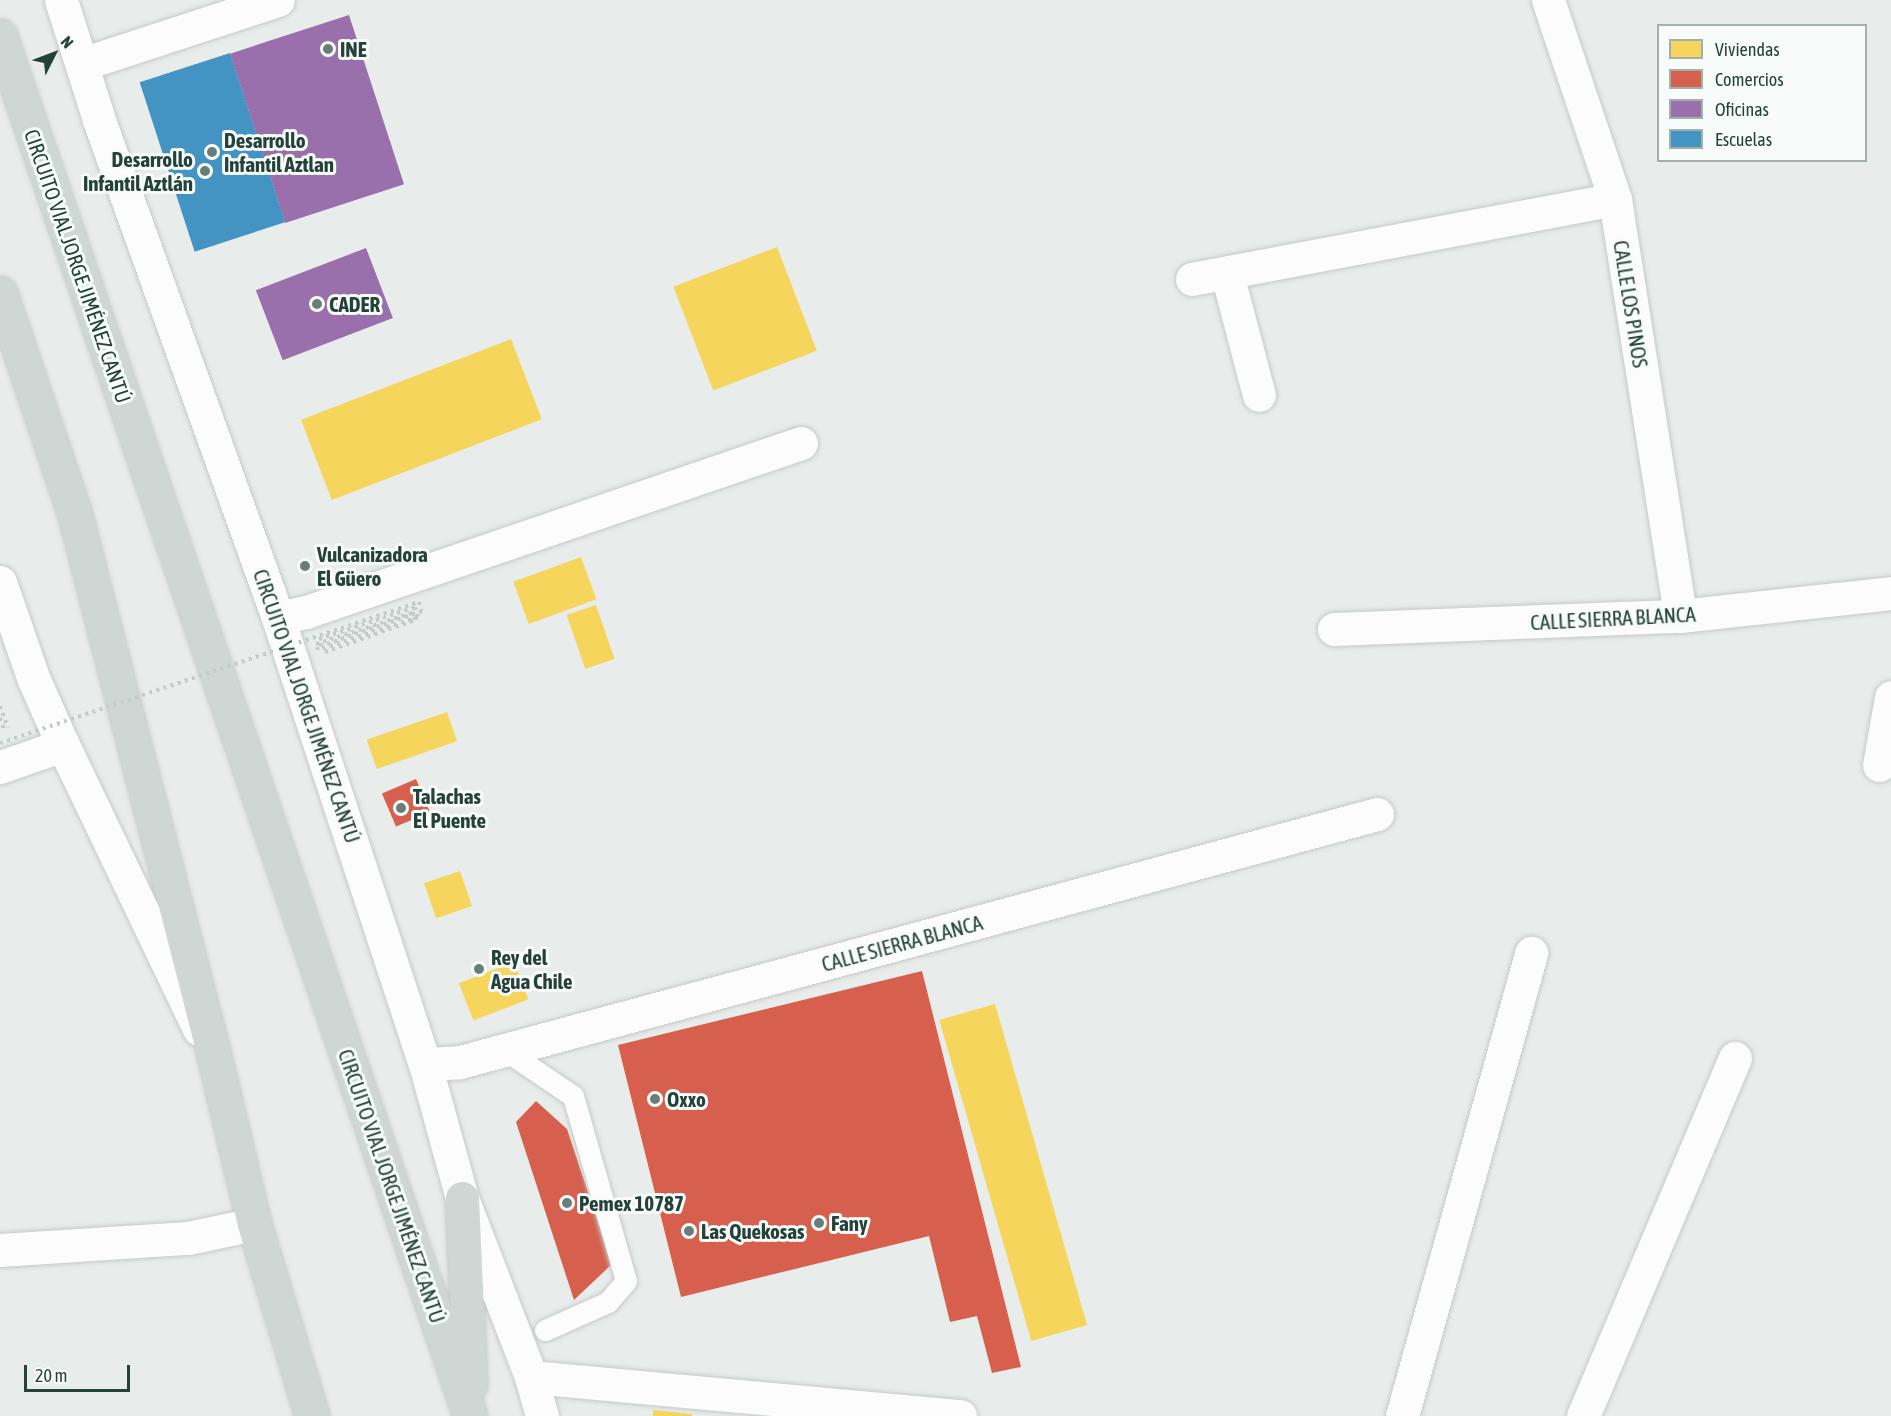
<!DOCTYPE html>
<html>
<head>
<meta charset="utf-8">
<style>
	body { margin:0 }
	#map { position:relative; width:1891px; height:1416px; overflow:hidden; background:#e8edeb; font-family:"Asap Condensed",sans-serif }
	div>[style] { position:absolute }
	.homes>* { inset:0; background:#f6d55c; transform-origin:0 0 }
	.shops>* { inset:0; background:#d6604d; transform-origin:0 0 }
	.offices>* { inset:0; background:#9970ab; transform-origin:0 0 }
	.schools>* { inset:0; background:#4393c3; transform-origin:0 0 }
	.path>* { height:4px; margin-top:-2px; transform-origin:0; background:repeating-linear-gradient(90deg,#c3ccca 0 3px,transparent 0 7.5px) }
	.roads { filter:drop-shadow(0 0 2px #c5cac8) drop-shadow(0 0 2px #c5cac8) }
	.lane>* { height:21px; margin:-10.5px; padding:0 10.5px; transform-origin:10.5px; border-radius:10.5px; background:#fcfcfc }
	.street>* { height:33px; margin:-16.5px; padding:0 16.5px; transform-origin:16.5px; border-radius:16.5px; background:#fcfcfc }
	.secondary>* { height:33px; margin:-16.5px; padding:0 16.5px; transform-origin:16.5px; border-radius:16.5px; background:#fcfcfc }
	.primary>* { height:33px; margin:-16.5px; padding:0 16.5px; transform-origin:16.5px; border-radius:16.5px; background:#cfd7d5 }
	.path-bridge>* { height:4px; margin-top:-2px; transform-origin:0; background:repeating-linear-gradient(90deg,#c3ccca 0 3px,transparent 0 7.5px) }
	.dots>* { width:16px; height:16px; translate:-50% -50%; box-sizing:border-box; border:3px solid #f7fbf9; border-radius:50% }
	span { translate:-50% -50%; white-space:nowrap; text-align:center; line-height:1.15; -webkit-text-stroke:6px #f7fbf9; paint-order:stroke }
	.poi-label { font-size:21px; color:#24423a; font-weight:700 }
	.left { translate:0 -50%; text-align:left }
	.right { translate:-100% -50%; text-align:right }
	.street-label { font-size:21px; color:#24423a }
	.legend { position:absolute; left:1657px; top:24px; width:210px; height:138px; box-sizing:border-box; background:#f7fbf9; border:2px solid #a3b1ad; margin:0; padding:8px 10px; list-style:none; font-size:18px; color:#24423a }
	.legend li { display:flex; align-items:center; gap:12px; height:30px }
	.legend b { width:30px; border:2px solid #a3b1ad }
	.north { position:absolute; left:24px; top:24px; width:60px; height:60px; -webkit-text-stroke:4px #f7fbf9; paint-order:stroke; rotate:48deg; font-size:16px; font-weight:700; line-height:24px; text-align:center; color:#24423a }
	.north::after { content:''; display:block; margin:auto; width:21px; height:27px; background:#24423a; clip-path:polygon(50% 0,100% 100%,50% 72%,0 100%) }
	.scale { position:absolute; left:24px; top:1365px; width:106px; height:27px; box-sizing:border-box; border:3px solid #24423a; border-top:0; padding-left:8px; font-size:18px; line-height:21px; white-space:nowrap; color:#24423a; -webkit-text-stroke:4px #f7fbf9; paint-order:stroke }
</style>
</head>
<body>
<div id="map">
	<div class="homes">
		<div style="left:777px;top:247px;width:111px;height:111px;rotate:69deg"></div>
		<div style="left:511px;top:339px;width:86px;height:225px;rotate:69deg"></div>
		<div style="left:581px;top:557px;width:45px;height:72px;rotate:70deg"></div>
		<div style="left:596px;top:605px;width:57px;height:31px;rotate:71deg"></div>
		<div style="left:447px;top:712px;width:31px;height:85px;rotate:71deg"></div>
		<div style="left:460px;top:871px;width:37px;height:38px;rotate:71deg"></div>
		<div style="left:514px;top:962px;width:40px;height:59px;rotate:69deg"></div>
		<div style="left:995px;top:1004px;width:334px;height:58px;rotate:74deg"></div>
		<div style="clip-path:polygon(653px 1410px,692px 1414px,692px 1416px,653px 1416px)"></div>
	</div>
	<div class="shops">
		<div style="left:416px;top:779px;width:36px;height:37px;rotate:67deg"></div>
		<div style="clip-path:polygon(922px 971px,1021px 1367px,992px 1373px,977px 1316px,950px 1322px,929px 1236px,681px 1297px,618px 1045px)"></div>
		<div style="clip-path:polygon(536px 1101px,567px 1129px,612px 1264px,574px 1300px,516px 1122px)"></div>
	</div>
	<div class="offices">
		<div style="left:349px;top:15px;width:178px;height:125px;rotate:72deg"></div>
		<div style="left:366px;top:248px;width:75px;height:118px;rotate:69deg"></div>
	</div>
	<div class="schools">
		<div style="left:230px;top:53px;width:178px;height:95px;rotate:72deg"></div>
	</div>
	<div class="path">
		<div style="left:325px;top:652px;width:96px;rotate:-19.6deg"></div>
		<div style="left:415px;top:620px;width:9px;rotate:-111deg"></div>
		<div style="left:0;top:706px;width:23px;rotate:70deg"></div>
		<div style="left:0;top:718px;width:12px;rotate:70deg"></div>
	</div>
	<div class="roads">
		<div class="lane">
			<div style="left:505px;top:1050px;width:82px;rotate:34.1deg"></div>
			<div style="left:573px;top:1096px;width:192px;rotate:74deg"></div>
			<div style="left:626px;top:1281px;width:28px;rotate:131deg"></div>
			<div style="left:608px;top:1302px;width:69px;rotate:156deg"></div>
		</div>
		<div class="street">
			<div style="left:1548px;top:0;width:210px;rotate:71.4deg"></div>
			<div style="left:1615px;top:199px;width:422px;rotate:81.1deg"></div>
			<div style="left:82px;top:64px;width:206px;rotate:-18.1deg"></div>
			<div style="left:1227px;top:274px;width:125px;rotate:75.2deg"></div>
			<div style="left:1192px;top:279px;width:430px;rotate:-10.7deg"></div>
			<div style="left:278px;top:618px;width:29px;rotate:-12deg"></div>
			<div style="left:306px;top:612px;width:523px;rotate:-18.85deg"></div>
			<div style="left:1334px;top:629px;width:346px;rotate:-2.2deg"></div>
			<div style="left:1680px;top:616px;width:212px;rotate:-6.2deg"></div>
			<div style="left:1879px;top:765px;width:69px;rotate:-80deg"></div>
			<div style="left:0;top:767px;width:67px;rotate:-19.2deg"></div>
			<div style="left:425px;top:1064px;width:35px;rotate:-3deg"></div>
			<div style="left:460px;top:1062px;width:950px;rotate:-15.13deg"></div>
			<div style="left:0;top:1250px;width:188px;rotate:-3.7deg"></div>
			<div style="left:188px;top:1238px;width:67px;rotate:-12deg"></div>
			<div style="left:531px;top:1377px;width:431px;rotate:5.2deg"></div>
			<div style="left:1402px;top:1416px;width:481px;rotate:-74.4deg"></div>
			<div style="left:1583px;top:1416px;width:389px;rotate:-67deg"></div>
		</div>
		<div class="secondary">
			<div style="left:61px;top:0;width:126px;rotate:72.4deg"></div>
			<div style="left:99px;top:120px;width:529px;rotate:70.23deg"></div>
			<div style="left:278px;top:618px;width:470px;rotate:71.8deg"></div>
			<div style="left:425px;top:1064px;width:139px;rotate:74.6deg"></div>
			<div style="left:462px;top:1198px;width:192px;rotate:68.9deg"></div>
			<div style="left:531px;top:1377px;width:41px;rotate:74.2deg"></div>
			<div style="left:0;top:582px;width:104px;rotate:70.9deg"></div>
			<div style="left:34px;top:680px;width:71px;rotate:66deg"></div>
			<div style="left:63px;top:745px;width:315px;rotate:64.4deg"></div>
		</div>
		<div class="primary">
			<div style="left:0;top:36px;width:1458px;rotate:71.19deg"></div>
			<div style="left:0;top:293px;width:230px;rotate:71.3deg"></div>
			<div style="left:74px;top:511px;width:571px;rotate:75.6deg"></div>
			<div style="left:216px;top:1064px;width:164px;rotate:76.6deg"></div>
			<div style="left:254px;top:1224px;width:201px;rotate:73.2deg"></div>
			<div style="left:462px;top:1198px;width:186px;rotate:87.5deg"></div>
		</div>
	</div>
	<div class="path-bridge">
		<div style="left:0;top:743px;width:442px;rotate:-18.6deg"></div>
		<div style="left:419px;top:602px;width:9px;rotate:72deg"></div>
		<div style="left:422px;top:611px;width:107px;rotate:160.9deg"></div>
		<div style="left:321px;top:646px;width:7px;rotate:-106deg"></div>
		<div style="left:319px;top:639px;width:101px;rotate:-18.4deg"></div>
		<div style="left:415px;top:607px;width:10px;rotate:73deg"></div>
		<div style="left:418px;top:617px;width:105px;rotate:161.7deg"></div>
		<div style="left:318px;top:650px;width:6px;rotate:-108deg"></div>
		<div style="left:316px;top:644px;width:101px;rotate:-17.9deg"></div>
	</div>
	<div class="dots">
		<div style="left:328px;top:49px;background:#697e78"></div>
		<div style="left:212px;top:152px;background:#697e78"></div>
		<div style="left:205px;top:171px;background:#697e78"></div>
		<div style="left:317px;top:304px;background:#697e78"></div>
		<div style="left:305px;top:566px;background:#697e78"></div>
		<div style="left:401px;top:808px;background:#697e78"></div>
		<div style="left:479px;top:969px;background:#697e78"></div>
		<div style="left:655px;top:1099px;background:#697e78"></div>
		<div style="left:567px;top:1203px;background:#697e78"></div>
		<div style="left:819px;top:1223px;background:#697e78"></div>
		<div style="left:689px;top:1231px;background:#697e78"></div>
	</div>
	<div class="poi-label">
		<span class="left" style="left:340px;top:49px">INE</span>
		<span class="left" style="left:224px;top:152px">Desarrollo<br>Infantil Aztlan</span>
		<span class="right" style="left:193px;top:171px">Desarrollo<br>Infantil Aztlán</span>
		<span class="left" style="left:329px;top:304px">CADER</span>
		<span class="left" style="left:317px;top:566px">Vulcanizadora<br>El Güero</span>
		<span class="left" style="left:413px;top:808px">Talachas<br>El Puente</span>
		<span class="left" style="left:491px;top:969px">Rey del<br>Agua Chile</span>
		<span class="left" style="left:667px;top:1099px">Oxxo</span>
		<span class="left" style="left:579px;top:1203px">Pemex 10787</span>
		<span class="left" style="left:831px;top:1223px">Fany</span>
		<span class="left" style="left:701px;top:1231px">Las Quekosas</span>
	</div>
	<div class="street-label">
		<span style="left:78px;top:266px;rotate:71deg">CIRCUITO VIAL JORGE JIMÉNEZ CANTÚ</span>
		<span style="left:1631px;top:304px;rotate:81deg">CALLE LOS PINOS</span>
		<span style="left:1613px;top:618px;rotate:-3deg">CALLE SIERRA BLANCA</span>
		<span style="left:307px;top:706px;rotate:71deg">CIRCUITO VIAL JORGE JIMÉNEZ CANTÚ</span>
		<span style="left:902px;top:943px;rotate:-15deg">CALLE SIERRA BLANCA</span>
		<span style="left:392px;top:1186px;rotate:71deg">CIRCUITO VIAL JORGE JIMÉNEZ CANTÚ</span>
	</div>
	<ul class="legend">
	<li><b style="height:16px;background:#f6d55c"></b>Viviendas</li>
	<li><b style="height:16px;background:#d6604d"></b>Comercios</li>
	<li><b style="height:16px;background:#9970ab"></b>Oficinas</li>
	<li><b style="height:16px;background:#4393c3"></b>Escuelas</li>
	</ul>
	<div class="north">N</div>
	<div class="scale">20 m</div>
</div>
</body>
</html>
